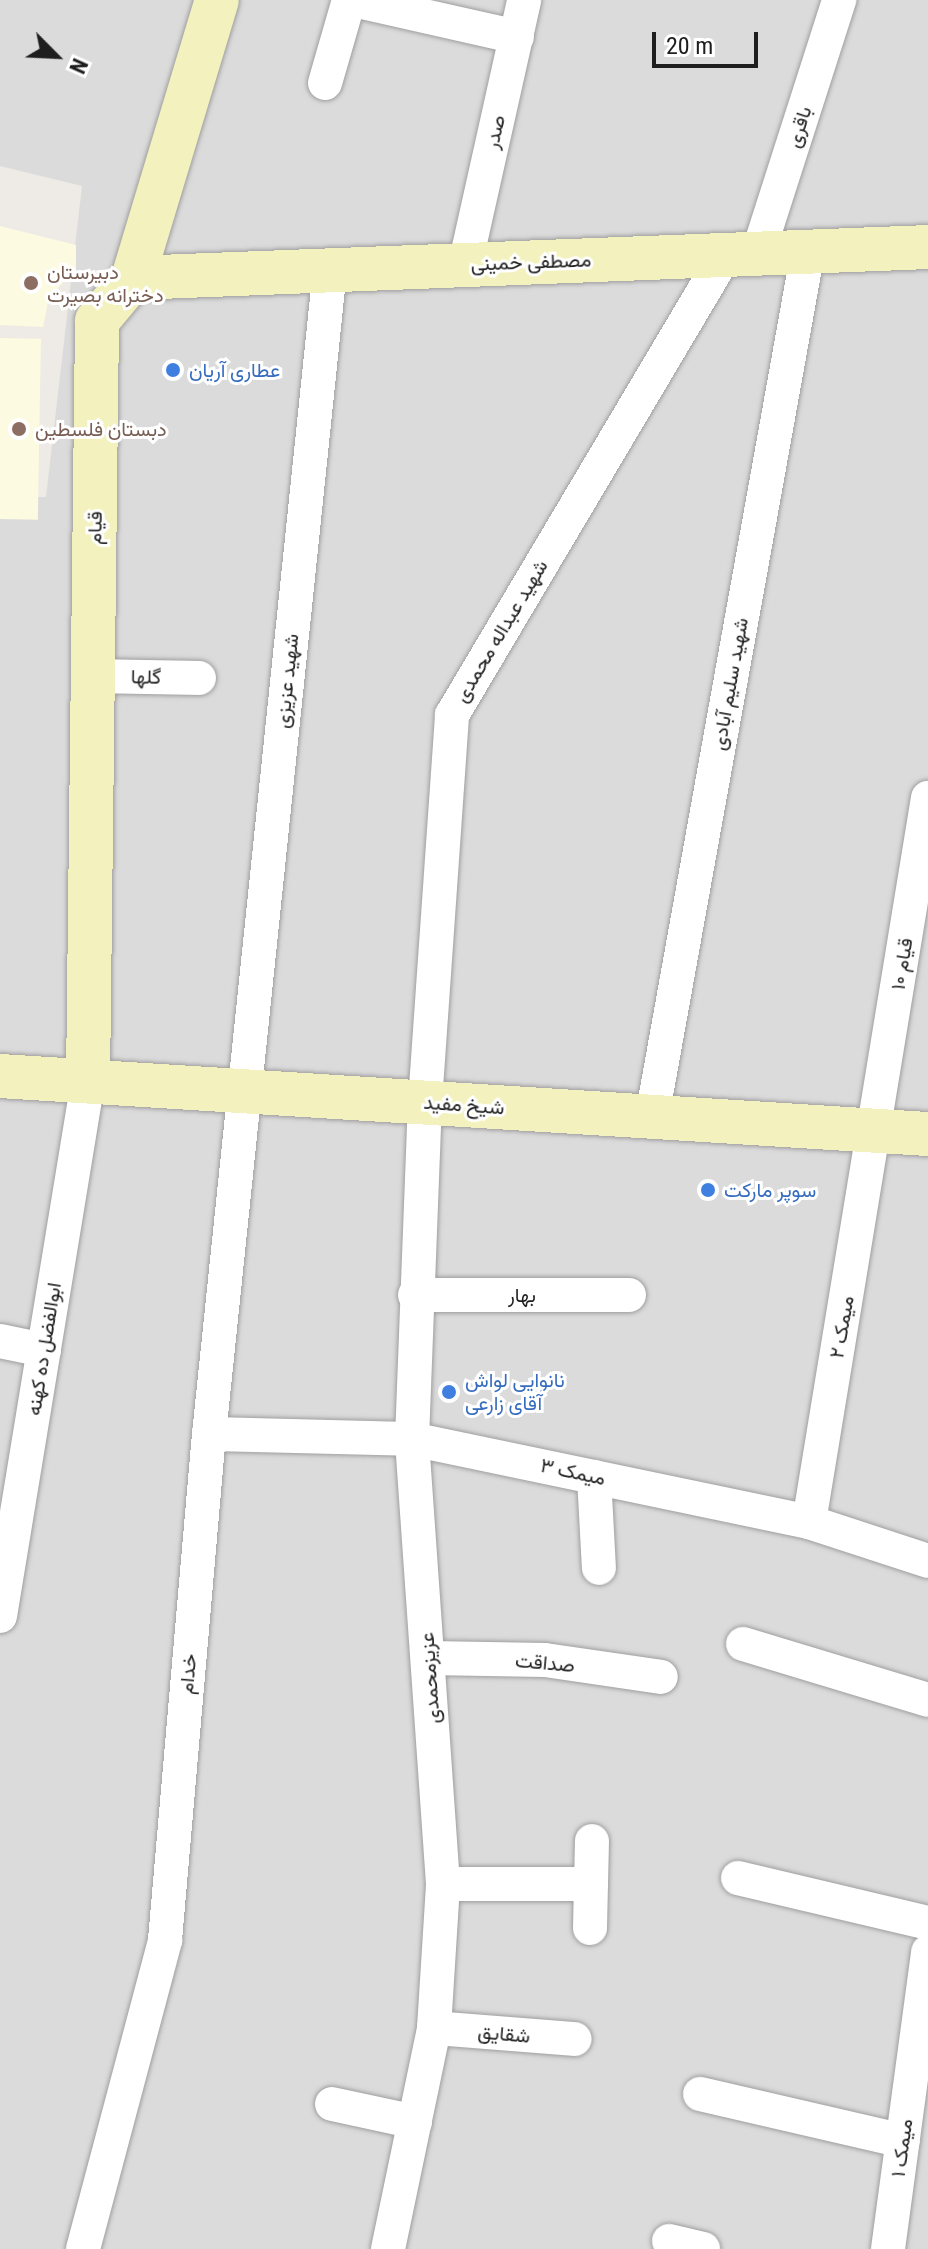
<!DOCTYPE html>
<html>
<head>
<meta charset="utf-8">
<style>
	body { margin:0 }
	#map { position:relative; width:928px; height:2249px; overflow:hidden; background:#eeeae5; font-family:"Roboto Condensed",Vazirmatn,sans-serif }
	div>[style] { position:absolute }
	.residential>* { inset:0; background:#dcdbdb }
	.education>* { inset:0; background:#fcfae0; transform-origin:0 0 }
	.roads { filter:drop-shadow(0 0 2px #9f9f9f) drop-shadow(0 0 2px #9f9f9f) }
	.street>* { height:34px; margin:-17px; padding:0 17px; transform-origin:17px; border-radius:17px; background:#fff }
	.secondary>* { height:44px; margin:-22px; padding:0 22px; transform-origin:22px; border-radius:22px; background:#f3f2be }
	.dots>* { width:22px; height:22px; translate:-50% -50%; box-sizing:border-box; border:4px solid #fff; border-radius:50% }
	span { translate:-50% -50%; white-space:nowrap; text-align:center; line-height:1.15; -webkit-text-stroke:6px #fff; paint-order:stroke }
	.street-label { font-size:20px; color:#1e1e1e }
	.education-label { font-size:20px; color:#785e54 }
	.left { translate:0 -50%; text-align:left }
	.shop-label { font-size:20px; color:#366cbe }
	.north { position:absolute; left:16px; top:16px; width:80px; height:80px; -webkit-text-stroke:6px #fff; paint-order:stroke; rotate:114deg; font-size:22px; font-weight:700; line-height:32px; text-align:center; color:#1e1e1e }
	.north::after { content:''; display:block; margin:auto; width:28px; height:36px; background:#1e1e1e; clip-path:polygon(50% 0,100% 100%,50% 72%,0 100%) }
	.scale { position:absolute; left:652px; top:32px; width:106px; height:36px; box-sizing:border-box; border:4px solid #1e1e1e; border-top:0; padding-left:10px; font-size:24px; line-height:28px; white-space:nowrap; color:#1e1e1e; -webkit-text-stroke:6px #fff; paint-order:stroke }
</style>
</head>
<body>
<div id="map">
	<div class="residential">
		<div style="clip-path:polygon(0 0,928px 0,928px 2249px,0 2249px,0 497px,46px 497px,82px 186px,0 166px)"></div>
	</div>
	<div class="education">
		<div style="clip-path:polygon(0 226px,76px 245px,76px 269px,49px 297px,43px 327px,0 325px)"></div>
		<div style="left:0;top:338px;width:41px;height:181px;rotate:1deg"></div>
	</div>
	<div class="roads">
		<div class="street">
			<div style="left:353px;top:0;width:168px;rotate:12.7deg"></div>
			<div style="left:325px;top:83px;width:86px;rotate:-73.9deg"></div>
			<div style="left:758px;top:253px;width:266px;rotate:-72.2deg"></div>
			<div style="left:465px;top:265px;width:271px;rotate:-77.4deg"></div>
			<div style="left:93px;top:676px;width:106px;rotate:1.1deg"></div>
			<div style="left:652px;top:1117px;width:880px;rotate:-79.79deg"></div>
			<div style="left:415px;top:1295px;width:214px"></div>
			<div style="left:0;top:1341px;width:45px;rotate:11.6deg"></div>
			<div style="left:209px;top:1434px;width:203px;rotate:1.4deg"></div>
			<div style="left:412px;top:1439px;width:406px;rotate:11.8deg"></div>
			<div style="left:809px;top:1522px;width:125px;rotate:18.1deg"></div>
			<div style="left:594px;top:1477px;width:91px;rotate:86.9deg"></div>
			<div style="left:809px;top:1522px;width:734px;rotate:-80.67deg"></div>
			<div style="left:0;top:1616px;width:542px;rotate:-80.66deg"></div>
			<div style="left:743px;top:1644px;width:193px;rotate:16.8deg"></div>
			<div style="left:429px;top:1658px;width:116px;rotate:1deg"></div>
			<div style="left:545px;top:1660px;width:117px;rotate:8.3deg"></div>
			<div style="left:738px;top:1878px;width:195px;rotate:13.3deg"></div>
			<div style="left:443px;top:1884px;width:148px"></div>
			<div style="left:590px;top:1928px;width:87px;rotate:-88.7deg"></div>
			<div style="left:434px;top:2028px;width:141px;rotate:4.5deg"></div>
			<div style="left:700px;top:2094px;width:208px;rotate:13deg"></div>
			<div style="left:332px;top:2104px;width:85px;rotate:12.2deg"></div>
			<div style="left:669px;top:2241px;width:35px;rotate:13deg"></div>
			<div style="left:83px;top:2249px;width:320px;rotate:-75.1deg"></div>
			<div style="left:165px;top:1940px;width:508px;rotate:-85.03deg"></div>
			<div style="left:209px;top:1434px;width:1170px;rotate:-84.07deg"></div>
			<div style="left:388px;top:2249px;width:226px;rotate:-78.2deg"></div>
			<div style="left:434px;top:2028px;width:144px;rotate:-86.4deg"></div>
			<div style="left:443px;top:1884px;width:446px;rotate:-94deg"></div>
			<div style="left:412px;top:1439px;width:337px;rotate:-87.8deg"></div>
			<div style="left:425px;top:1102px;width:388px;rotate:-86deg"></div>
			<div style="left:452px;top:715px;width:535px;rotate:-59.31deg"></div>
			<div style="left:888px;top:2249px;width:300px;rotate:-82.3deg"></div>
		</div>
		<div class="secondary">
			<div style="left:133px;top:278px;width:796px;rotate:-2.23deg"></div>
			<div style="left:0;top:1076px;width:930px;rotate:3.58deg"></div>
			<div style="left:88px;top:1081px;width:760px;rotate:-89.32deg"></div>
			<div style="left:97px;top:321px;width:56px;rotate:-50.1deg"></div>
			<div style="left:133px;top:278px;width:290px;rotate:-73.2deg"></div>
		</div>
	</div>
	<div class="dots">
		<div style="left:31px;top:283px;background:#8d6e63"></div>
		<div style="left:173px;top:370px;background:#3f7fe0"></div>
		<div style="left:19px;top:429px;background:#8d6e63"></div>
		<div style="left:708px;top:1190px;background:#3f7fe0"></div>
		<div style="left:449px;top:1392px;background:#3f7fe0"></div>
	</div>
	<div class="street-label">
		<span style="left:799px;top:127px;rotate:-72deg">باقری</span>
		<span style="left:495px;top:132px;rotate:-77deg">صدر</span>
		<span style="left:531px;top:262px;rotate:-2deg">مصطفی خمینی</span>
		<span style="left:95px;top:528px;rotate:-89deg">قیام</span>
		<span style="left:501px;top:631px;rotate:-59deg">شهید عبداله محمدی</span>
		<span style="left:146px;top:677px;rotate:1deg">گلها</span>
		<span style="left:287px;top:681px;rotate:-84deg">شهید عزیزی</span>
		<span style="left:730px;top:684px;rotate:-80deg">شهید سلیم آبادی</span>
		<span style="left:902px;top:964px;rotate:-81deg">قیام ۱۰</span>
		<span style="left:464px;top:1105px;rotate:4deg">شیخ مفید</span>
		<span style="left:522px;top:1295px">بهار</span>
		<span style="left:842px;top:1327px;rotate:-80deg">میمک ۲</span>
		<span style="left:44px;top:1349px;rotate:-81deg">ابوالفضل ده کهنه</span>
		<span style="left:573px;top:1472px;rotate:12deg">میمک ۳</span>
		<span style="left:545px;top:1663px;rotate:5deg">صداقت</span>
		<span style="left:188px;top:1674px;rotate:-85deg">خدام</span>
		<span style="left:430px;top:1678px;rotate:-94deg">عزیزمحمدی</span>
		<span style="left:504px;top:2034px;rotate:5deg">شقایق</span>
		<span style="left:902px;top:2148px;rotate:-82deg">میمک ۱</span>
	</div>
	<div class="education-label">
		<span class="left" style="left:47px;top:284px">دبیرستان<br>دخترانه بصیرت</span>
		<span class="left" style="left:35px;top:429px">دبستان فلسطین</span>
	</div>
	<div class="shop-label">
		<span class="left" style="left:189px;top:370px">عطاری آریان</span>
		<span class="left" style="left:724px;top:1190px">سوپر مارکت</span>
		<span class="left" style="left:465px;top:1392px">نانوایی لواش<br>آقای زارعی</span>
	</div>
	<div class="north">N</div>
	<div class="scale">20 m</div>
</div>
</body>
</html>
